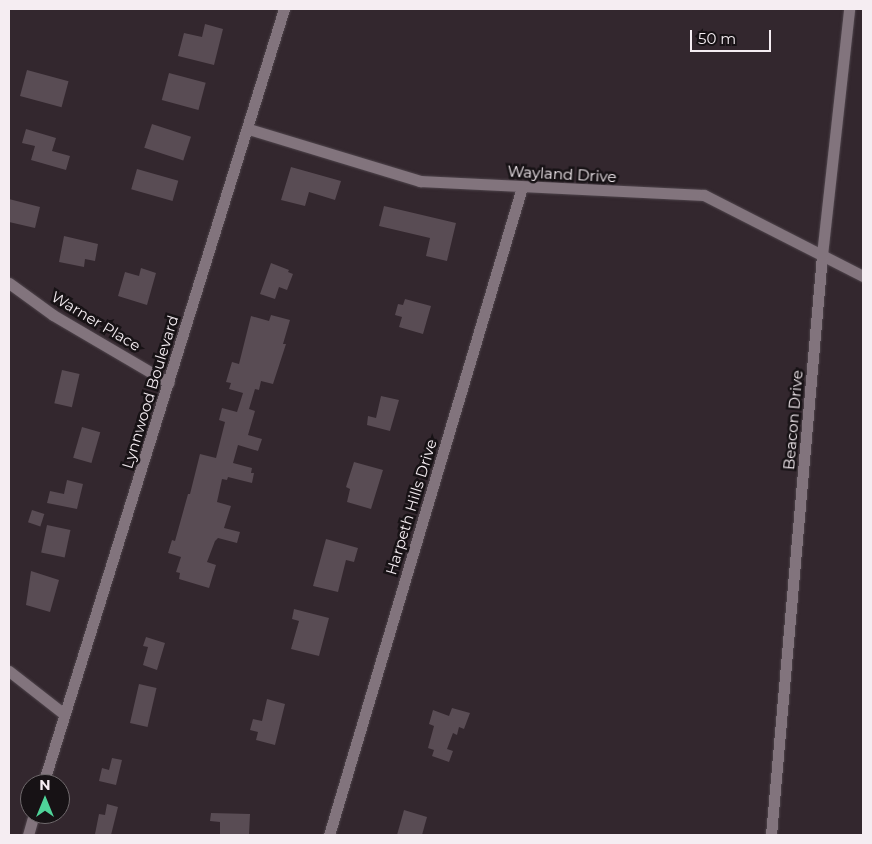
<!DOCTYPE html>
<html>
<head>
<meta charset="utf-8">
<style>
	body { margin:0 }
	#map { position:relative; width:872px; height:844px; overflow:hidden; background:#33272e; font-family:Montserrat,sans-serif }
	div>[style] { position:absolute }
	.building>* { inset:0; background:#594c54; transform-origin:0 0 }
	.roads { filter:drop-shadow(0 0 1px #4f454c) drop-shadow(0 0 1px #4f454c) }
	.minor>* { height:11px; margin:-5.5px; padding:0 5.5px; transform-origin:5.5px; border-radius:5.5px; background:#82747d }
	span { translate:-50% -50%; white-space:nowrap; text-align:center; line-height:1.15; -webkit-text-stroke:5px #171215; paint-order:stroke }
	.street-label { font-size:15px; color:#f5edf2 }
	.frame { position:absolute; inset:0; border:10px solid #f5edf2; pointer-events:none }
	.north { position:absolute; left:20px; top:774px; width:50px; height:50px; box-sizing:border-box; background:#171215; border:1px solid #706a6d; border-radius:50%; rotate:0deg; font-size:14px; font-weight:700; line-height:20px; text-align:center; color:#f5edf2 }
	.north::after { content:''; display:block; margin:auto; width:18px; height:22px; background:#4fd399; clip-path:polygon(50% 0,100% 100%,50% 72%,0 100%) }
	.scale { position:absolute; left:690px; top:30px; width:81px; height:22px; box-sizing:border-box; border:2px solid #f5edf2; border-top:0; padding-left:6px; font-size:15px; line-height:18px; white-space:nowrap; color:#f5edf2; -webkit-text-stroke:4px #171215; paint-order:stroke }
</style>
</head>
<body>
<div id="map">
	<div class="building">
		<div style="clip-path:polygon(205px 24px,223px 29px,214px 65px,178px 56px,184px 33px,202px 37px)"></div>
		<div style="left:27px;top:70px;width:43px;height:27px;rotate:15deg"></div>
		<div style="left:169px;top:73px;width:38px;height:28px;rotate:15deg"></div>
		<div style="left:152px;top:124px;width:41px;height:25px;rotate:18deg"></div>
		<div style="clip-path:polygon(26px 129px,56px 138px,52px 151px,70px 156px,66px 170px,31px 160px,35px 146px,22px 143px)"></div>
		<div style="clip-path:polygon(291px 167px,341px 181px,335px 200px,309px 192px,305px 206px,281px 200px)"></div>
		<div style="left:137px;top:169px;width:43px;height:21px;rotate:16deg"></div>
		<div style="clip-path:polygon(9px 199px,40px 207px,35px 228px,9px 222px)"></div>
		<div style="clip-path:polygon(384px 206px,456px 223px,447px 261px,426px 256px,430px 238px,379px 226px)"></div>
		<div style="clip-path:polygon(64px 236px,98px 244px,95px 261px,85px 259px,84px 267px,59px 262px)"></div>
		<div style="clip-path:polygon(271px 263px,289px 270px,288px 272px,293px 274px,287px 290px,279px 287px,275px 299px,260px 294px)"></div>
		<div style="clip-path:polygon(141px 268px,156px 273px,147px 305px,118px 296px,125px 272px,139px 276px)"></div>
		<div style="clip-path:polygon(405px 299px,431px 306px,423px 334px,399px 327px,402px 317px,395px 315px,398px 304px,403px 305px)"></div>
		<div style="clip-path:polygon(271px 315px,290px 320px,283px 344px,286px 344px,273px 384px,261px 381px,259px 390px,255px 389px,249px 409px,255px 411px,248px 435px,262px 439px,258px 451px,238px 445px,233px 463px,252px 468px,251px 473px,254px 473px,252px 483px,228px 477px,227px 480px,222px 479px,217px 502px,231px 506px,224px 528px,240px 532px,237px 543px,218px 538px,215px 541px,207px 562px,216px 565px,209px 588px,179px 579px,180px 573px,176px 572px,181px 557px,168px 553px,172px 540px,175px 541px,188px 494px,190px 494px,200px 454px,216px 458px,225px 422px,219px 420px,222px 408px,237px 412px,243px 393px,229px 389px,231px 383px,226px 382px,232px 362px,239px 364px,251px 316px,269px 321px)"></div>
		<div style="left:62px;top:370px;width:18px;height:34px;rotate:13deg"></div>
		<div style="clip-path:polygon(381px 396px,399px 400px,390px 431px,367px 425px,368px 416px,376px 418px)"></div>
		<div style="left:82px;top:427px;width:19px;height:32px;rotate:16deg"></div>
		<div style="clip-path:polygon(354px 462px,383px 470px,371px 509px,347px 502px,350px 489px,346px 487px)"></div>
		<div style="clip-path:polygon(67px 480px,83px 484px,77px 509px,47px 503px,50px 491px,64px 494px)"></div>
		<div style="left:32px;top:510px;width:13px;height:13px;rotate:18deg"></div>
		<div style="left:47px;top:525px;width:24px;height:28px;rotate:12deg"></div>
		<div style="clip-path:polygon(326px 539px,358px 548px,354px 562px,346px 560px,338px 592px,313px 586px)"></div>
		<div style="clip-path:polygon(31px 571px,59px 580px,50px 612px,26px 605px)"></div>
		<div style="clip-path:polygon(294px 609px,329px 618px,319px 656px,291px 649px,299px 621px,292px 619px)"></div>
		<div style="clip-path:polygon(146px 637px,165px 643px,157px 670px,143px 665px,148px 647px,143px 646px)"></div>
		<div style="left:139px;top:684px;width:18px;height:40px;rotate:13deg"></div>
		<div style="clip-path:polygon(267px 699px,285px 704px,275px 745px,256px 740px,258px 732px,250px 730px,253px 719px,262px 721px)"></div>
		<div style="clip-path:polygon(452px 708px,470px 713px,464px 729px,459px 727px,457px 735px,453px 733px,447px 749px,453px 751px,449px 762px,432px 756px,434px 750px,428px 748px,434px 726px,429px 724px,433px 710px,449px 716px)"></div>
		<div style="clip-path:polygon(112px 758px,122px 760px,116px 785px,99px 781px,102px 768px,109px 770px)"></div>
		<div style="clip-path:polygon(107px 804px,118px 807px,111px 835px,95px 834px,99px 814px,105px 815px)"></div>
		<div style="clip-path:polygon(404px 810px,427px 817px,422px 835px,397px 835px)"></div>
		<div style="clip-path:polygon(211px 813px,250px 814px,249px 835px,220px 834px,220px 822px,210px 821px)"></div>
	</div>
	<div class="roads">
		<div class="minor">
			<div style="left:249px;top:129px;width:179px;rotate:16.9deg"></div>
			<div style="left:420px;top:181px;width:284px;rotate:2.8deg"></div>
			<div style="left:704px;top:195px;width:178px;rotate:27deg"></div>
			<div style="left:9px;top:283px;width:54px;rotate:36deg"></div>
			<div style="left:53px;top:315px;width:134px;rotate:30.4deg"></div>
			<div style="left:9px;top:671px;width:70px;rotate:38deg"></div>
			<div style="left:43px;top:784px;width:812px;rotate:-72.73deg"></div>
			<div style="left:28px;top:835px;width:22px;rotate:-74deg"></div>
			<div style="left:329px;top:835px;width:676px;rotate:-73.41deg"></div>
			<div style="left:771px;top:835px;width:582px;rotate:-84.97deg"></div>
			<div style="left:822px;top:255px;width:247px;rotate:-83.7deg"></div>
		</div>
	</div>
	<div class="street-label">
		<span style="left:562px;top:174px;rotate:3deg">Wayland Drive</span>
		<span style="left:96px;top:321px;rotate:31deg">Warner Place</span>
		<span style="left:150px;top:392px;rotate:-73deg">Lynnwood Boulevard</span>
		<span style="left:793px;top:420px;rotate:-85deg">Beacon Drive</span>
		<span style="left:411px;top:507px;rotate:-73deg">Harpeth Hills Drive</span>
	</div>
	<div class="frame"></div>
	<div class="north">N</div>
	<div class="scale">50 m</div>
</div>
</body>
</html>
